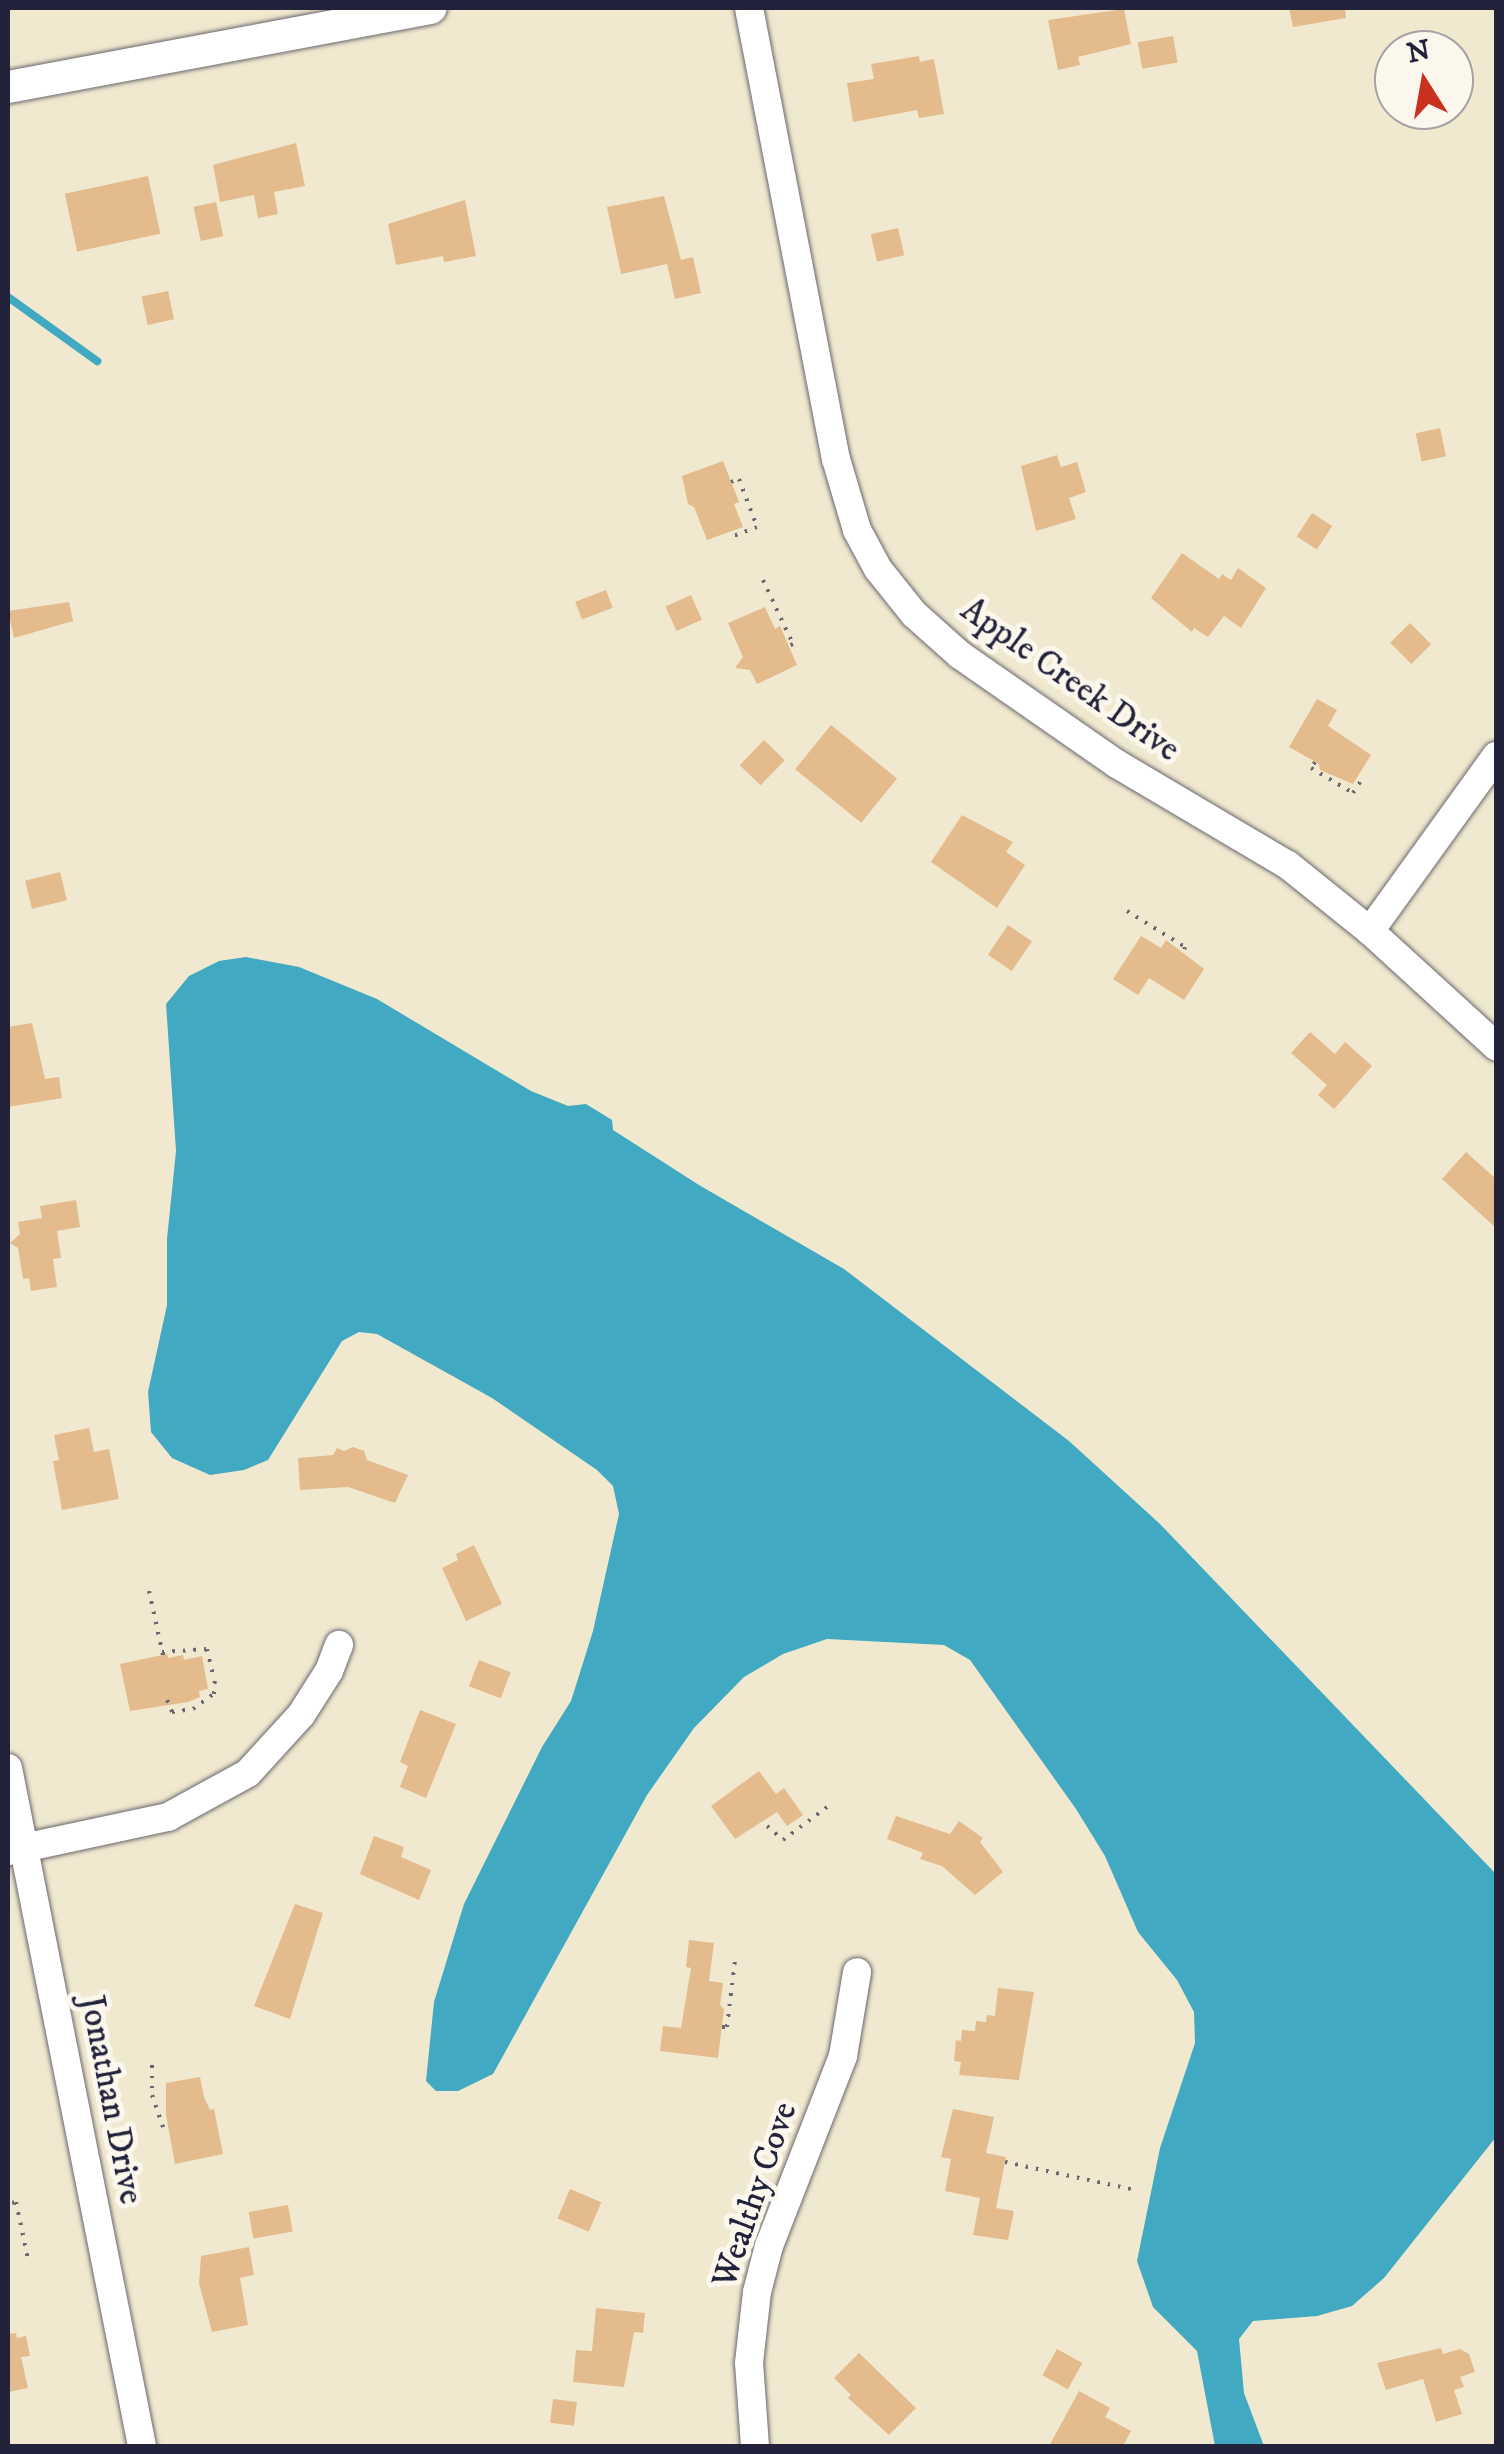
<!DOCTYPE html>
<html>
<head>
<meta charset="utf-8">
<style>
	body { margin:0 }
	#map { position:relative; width:1504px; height:2454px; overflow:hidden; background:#f1e9cf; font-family:"IM FELL DW Pica",serif }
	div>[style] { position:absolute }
	.water>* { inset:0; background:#41a9c1 }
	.stream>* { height:8px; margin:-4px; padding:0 4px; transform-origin:4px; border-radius:4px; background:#41a9c1 }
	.building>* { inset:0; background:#e3bb8d; transform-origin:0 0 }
	.path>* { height:4px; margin-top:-2px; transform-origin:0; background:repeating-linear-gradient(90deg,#6a686f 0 2.5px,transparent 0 10.5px) }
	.roads { filter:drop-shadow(0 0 2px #6a686f) drop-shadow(0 0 2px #6a686f) }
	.minor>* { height:28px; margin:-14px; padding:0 14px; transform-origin:14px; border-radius:14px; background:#fff }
	.tertiary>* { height:32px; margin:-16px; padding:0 16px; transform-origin:16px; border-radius:16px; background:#fff }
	span { translate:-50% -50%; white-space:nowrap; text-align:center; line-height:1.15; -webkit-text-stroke:10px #fbf7ec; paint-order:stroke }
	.street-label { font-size:35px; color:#22223b }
	.frame { position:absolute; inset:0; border:10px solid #22223b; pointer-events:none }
	.north { position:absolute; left:1374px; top:30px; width:100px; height:100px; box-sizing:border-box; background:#fbf7ec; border:2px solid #a4a2a5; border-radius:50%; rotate:349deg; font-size:28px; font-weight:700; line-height:40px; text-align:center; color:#22223b }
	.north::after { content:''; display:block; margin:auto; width:35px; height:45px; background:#c8321e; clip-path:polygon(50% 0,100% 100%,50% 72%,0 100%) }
</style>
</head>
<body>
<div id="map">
	<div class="water">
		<div style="clip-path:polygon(246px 957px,299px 967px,377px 999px,531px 1091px,568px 1106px,586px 1104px,612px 1120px,613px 1130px,699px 1185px,844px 1269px,1069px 1441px,1160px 1524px,1496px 1874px,1496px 2137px,1384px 2278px,1352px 2306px,1317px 2316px,1253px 2321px,1239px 2339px,1244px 2393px,1264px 2446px,1215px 2446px,1197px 2351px,1153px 2307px,1137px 2261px,1160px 2148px,1195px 2043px,1194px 2012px,1177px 1980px,1138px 1932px,1105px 1856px,1076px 1809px,970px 1660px,944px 1645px,827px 1639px,783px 1654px,744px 1677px,694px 1728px,647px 1795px,493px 2074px,458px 2091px,436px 2091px,426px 2081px,434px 2002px,464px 1904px,542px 1747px,571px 1701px,593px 1631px,619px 1514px,613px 1486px,597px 1470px,492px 1398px,377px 1334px,359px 1332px,342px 1341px,268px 1460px,244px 1470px,210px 1475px,172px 1458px,151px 1432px,148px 1392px,167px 1305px,167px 1239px,176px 1151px,166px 1004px,189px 976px,219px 961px)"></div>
	</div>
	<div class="stream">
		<div style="left:8px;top:297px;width:110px;rotate:35.7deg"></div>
	</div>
	<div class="building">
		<div style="clip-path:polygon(1289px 8px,1345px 8px,1346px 18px,1293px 27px)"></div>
		<div style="clip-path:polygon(1124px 9px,1131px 44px,1078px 57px,1080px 65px,1058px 70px,1048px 20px)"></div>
		<div style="left:1173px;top:36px;width:27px;height:36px;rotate:80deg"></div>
		<div style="clip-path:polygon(919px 56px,920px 62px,934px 59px,944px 114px,919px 118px,917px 110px,853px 122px,847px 83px,874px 79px,871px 64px)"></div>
		<div style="clip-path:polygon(296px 143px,305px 186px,274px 192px,278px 214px,258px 218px,254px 195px,220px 202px,213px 165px)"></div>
		<div style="left:148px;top:176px;width:59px;height:85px;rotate:78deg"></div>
		<div style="clip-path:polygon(664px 196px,681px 260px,693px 257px,701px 293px,675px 299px,667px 264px,621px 274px,607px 207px)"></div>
		<div style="clip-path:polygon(465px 200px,476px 256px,444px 262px,443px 256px,396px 265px,388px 224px)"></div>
		<div style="left:216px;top:202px;width:35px;height:23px;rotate:78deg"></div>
		<div style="left:898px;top:228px;width:28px;height:28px;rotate:77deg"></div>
		<div style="left:168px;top:291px;width:29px;height:27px;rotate:78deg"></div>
		<div style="left:1440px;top:428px;width:29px;height:25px;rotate:78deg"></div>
		<div style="clip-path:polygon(1057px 455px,1061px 467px,1077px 462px,1086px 492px,1069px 498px,1076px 519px,1036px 531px,1021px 466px)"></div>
		<div style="clip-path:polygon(723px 461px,739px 502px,734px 504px,743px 527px,707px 540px,694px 507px,688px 504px,682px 476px)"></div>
		<div style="left:1312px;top:513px;width:24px;height:28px;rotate:33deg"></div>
		<div style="clip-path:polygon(1182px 553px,1219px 579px,1222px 574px,1231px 580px,1238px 568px,1266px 588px,1241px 628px,1224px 616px,1208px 637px,1194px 628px,1192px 632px,1151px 598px)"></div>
		<div style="left:606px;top:590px;width:19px;height:33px;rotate:69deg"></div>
		<div style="left:691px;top:595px;width:27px;height:28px;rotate:66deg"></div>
		<div style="clip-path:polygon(69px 602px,73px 621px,14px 638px,8px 611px)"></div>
		<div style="clip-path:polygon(765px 607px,775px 629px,780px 626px,797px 665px,757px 684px,750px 670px,735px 668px,743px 657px,728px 623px)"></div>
		<div style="left:1410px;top:623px;width:30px;height:28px;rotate:45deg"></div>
		<div style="clip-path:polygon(1317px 699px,1337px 710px,1328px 726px,1371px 755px,1353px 784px,1320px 770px,1319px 764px,1289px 747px)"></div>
		<div style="left:831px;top:725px;width:85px;height:57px;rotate:39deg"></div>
		<div style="left:764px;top:740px;width:29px;height:35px;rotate:44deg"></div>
		<div style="clip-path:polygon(962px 815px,1013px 842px,1006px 852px,1025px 865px,997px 908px,931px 862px)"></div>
		<div style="left:60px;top:872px;width:29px;height:36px;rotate:76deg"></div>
		<div style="left:1008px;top:925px;width:29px;height:36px;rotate:34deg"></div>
		<div style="clip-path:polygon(1141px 936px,1161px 948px,1166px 940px,1204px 969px,1184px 1000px,1149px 978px,1138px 995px,1113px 979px)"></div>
		<div style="clip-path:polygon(32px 1023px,45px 1079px,59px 1077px,62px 1098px,8px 1107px,8px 1027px)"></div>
		<div style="clip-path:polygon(1310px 1032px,1335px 1054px,1345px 1042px,1372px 1066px,1334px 1109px,1318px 1095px,1327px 1085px,1291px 1053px)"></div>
		<div style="clip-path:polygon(1466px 1152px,1496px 1179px,1496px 1228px,1442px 1179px)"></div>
		<div style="clip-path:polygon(76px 1200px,80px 1227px,57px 1231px,61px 1258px,53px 1259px,57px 1287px,31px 1291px,29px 1278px,23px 1279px,18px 1248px,10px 1243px,20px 1234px,18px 1222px,42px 1218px,40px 1206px)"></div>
		<div style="clip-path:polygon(89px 1428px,94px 1452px,109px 1449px,119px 1499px,62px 1510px,53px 1461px,59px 1460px,54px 1435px)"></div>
		<div style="clip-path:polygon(353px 1447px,364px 1451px,367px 1460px,408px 1475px,395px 1503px,348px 1487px,300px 1490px,298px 1458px,333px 1455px,337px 1448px,344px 1451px)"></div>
		<div style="clip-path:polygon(474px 1545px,502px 1604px,466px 1621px,442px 1568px,458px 1560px,456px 1554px)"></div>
		<div style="clip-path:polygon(167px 1654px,168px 1658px,183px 1655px,184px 1660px,202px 1656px,208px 1689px,199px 1691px,200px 1697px,188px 1702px,130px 1711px,120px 1664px)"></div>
		<div style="left:479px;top:1660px;width:34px;height:28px;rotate:21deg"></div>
		<div style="clip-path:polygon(420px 1710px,456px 1724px,426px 1798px,400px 1787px,408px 1766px,400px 1762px)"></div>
		<div style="clip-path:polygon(759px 1771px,776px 1794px,784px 1788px,803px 1815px,787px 1826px,777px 1812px,735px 1839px,711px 1806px)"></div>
		<div style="clip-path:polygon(896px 1816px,950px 1834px,959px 1821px,983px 1838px,980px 1842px,1003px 1872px,975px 1895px,942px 1866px,920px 1859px,923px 1853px,887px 1839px)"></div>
		<div style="clip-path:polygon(374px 1836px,404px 1847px,401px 1857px,431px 1870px,419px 1900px,360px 1874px)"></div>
		<div style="clip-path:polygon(295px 1904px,323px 1913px,290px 2019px,254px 2006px)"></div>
		<div style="clip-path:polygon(689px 1940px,714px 1943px,709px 1981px,723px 1983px,720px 2005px,724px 2009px,718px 2058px,660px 2051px,663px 2026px,681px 2028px,691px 1968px,686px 1967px)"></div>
		<div style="clip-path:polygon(998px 1988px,1034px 1992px,1019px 2080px,959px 2075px,961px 2062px,954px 2061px,956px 2040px,961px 2041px,962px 2030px,975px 2031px,976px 2021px,986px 2022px,987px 2015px,995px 2016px)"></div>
		<div style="clip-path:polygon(200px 2077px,204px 2097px,210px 2110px,214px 2109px,223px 2154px,175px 2164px,166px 2115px,166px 2083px)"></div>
		<div style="clip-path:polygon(953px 2109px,994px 2117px,986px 2153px,1006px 2157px,996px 2208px,1014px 2211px,1008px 2240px,973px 2235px,980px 2198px,945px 2191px,951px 2159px,941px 2157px)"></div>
		<div style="left:570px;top:2189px;width:34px;height:32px;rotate:23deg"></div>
		<div style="left:288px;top:2205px;width:27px;height:40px;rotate:80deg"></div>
		<div style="clip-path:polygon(249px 2247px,254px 2275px,240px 2278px,248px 2325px,212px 2332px,199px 2283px,201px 2256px)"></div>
		<div style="clip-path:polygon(596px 2308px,645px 2313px,643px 2333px,634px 2332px,624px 2387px,573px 2382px,576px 2350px,592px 2351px)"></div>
		<div style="clip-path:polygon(16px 2333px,17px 2338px,26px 2336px,30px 2356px,21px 2357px,28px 2388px,8px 2392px,8px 2334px)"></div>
		<div style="clip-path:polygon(1441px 2348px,1443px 2354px,1460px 2349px,1469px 2354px,1475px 2372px,1460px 2377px,1464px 2387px,1454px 2390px,1462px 2414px,1436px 2422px,1423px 2379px,1386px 2390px,1377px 2363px)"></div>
		<div style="left:1057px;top:2349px;width:29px;height:30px;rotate:29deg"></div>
		<div style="clip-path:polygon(859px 2353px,916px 2408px,889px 2435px,848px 2398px,851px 2395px,834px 2378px)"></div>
		<div style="clip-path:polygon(1079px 2391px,1110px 2408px,1105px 2417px,1131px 2431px,1123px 2446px,1049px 2446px)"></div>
		<div style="left:553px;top:2399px;width:24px;height:24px;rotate:7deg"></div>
	</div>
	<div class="path">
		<div style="left:731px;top:482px;width:9px;rotate:-21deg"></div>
		<div style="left:739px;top:479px;width:51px;rotate:69.4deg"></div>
		<div style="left:757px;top:527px;width:26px;rotate:159deg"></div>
		<div style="left:763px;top:580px;width:71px;rotate:64.9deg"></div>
		<div style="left:793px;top:644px;width:4px;rotate:153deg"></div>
		<div style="left:1315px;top:762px;width:7px;rotate:124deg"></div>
		<div style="left:1311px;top:768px;width:49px;rotate:30.8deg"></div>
		<div style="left:1353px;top:793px;width:20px;rotate:-57deg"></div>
		<div style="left:1127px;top:911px;width:68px;rotate:31.8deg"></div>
		<div style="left:1185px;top:947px;width:9px;rotate:108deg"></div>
		<div style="left:149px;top:1591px;width:66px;rotate:77.7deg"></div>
		<div style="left:162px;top:1652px;width:45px;rotate:-3.8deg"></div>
		<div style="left:207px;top:1649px;width:28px;rotate:77deg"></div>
		<div style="left:167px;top:1700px;width:13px;rotate:67deg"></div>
		<div style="left:172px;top:1712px;width:21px;rotate:-8deg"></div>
		<div style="left:193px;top:1709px;width:26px;rotate:-36deg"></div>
		<div style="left:214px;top:1694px;width:19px;rotate:-87deg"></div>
		<div style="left:767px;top:1826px;width:21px;rotate:41deg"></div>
		<div style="left:783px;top:1840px;width:55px;rotate:-36.9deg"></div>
		<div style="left:722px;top:2027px;width:5px"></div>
		<div style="left:727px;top:2027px;width:67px;rotate:-83.2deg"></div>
		<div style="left:152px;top:2065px;width:30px;rotate:90deg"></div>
		<div style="left:152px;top:2095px;width:36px;rotate:71deg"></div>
		<div style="left:1005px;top:2162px;width:134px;rotate:12.1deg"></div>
		<div style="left:12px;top:2203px;width:4px;rotate:-14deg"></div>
		<div style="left:16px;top:2202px;width:63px;rotate:78.2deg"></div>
	</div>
	<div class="roads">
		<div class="minor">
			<div style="left:749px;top:8px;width:459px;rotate:79.1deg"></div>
			<div style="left:836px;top:459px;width:74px;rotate:73.5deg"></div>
			<div style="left:857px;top:530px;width:44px;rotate:61.7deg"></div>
			<div style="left:878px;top:569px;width:58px;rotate:51.3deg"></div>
			<div style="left:914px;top:614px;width:62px;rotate:41.7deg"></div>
			<div style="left:960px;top:655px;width:191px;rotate:34.8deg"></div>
			<div style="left:1117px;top:764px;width:199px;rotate:30.6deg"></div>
			<div style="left:1288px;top:865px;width:105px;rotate:38.8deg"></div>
			<div style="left:1370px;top:931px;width:171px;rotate:42.4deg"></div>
			<div style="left:1370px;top:931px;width:216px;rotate:-54.2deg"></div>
			<div style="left:8px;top:1768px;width:691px;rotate:78.82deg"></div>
			<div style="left:9px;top:1851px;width:163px;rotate:-12.1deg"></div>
			<div style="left:168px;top:1817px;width:91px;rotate:-28.8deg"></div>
			<div style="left:248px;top:1773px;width:79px;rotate:-47.6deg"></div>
			<div style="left:301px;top:1715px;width:52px;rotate:-57.5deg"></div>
			<div style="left:329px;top:1671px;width:28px;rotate:-69deg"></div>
			<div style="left:755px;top:2446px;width:83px;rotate:-94.1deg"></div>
			<div style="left:749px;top:2363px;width:71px;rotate:-83.6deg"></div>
			<div style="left:757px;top:2292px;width:48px;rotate:-75.4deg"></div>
			<div style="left:769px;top:2246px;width:204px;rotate:-68.7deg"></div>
			<div style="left:843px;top:2056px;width:85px;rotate:-80.5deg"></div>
		</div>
		<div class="tertiary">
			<div style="left:8px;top:87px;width:430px;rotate:-10.6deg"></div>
		</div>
	</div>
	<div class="street-label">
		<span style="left:1070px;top:680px;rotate:35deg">Apple Creek Drive</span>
		<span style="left:111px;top:2100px;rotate:79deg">Jonathan Drive</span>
		<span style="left:755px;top:2195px;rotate:-71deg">Wealthy Cove</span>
	</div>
	<div class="frame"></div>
	<div class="north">N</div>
</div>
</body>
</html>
